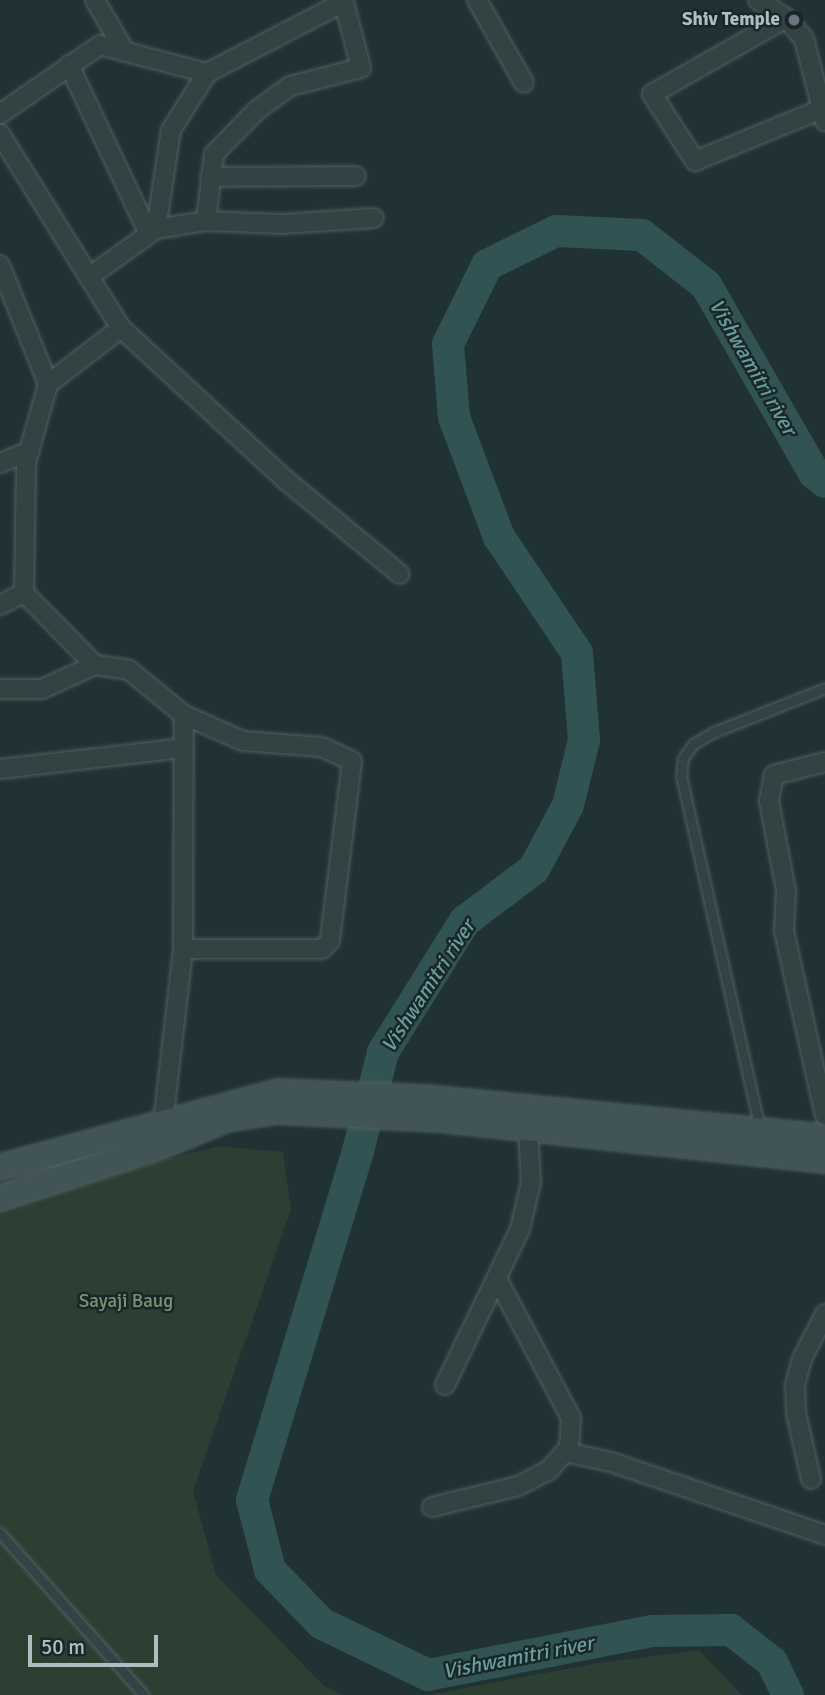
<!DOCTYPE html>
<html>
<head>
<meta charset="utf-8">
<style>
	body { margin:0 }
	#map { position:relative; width:825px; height:1695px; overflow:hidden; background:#203233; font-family:Signika,sans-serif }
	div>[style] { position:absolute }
	.green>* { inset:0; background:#2c3f33 }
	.river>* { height:32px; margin:-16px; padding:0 16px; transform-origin:16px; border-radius:16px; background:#325354 }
	.roads { filter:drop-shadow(0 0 2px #516062) drop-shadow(0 0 2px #516062) }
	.lane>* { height:9px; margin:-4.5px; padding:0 4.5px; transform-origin:4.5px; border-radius:4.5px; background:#334344 }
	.street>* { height:18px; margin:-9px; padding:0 9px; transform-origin:9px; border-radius:9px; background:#334344 }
	.secondary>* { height:24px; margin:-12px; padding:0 12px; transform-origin:12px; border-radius:12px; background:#425556 }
	.dots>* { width:19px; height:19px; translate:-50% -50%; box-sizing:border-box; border:4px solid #192728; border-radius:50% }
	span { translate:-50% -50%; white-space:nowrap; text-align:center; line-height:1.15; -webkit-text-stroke:5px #192728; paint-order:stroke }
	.poi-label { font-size:19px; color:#adbfc1; font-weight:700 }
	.right { translate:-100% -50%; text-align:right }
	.park-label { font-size:19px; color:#7b9570 }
	.water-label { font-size:21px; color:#699c9d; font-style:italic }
	.scale { position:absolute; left:28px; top:1635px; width:130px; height:32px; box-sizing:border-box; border:4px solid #adbfc1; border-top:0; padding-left:9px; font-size:21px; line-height:24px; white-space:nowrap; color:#adbfc1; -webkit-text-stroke:5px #192728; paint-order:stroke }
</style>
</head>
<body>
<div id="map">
	<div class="green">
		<div style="clip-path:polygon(218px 1146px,283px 1152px,291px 1209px,193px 1491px,216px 1575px,323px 1685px,344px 1695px,0 1695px,0 1203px)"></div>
		<div style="clip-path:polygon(699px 1650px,742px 1695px,429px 1695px,592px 1664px)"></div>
	</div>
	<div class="river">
		<div style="left:788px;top:1695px;width:37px;rotate:-116deg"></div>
		<div style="left:772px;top:1662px;width:52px;rotate:-142deg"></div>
		<div style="left:731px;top:1630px;width:79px;rotate:179.3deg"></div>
		<div style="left:652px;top:1631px;width:228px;rotate:168.9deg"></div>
		<div style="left:428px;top:1675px;width:119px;rotate:-154.1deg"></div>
		<div style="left:321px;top:1623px;width:74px;rotate:-133.9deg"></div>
		<div style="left:270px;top:1570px;width:72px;rotate:-104.4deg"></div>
		<div style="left:252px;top:1500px;width:365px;rotate:-73.1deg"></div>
		<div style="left:358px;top:1151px;width:102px;rotate:-75.8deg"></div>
		<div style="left:383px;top:1052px;width:155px;rotate:-58deg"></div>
		<div style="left:465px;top:921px;width:86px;rotate:-37deg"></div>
		<div style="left:534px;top:869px;width:72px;rotate:-62deg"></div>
		<div style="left:568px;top:805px;width:67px;rotate:-76.2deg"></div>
		<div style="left:584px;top:740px;width:87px;rotate:-94.6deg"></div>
		<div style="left:577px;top:653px;width:140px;rotate:-123.9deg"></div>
		<div style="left:499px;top:537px;width:128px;rotate:-110.6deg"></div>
		<div style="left:454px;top:417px;width:73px;rotate:-94.7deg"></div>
		<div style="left:448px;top:344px;width:88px;rotate:-63.7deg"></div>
		<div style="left:487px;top:265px;width:77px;rotate:-26.2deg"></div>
		<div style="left:556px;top:231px;width:86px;rotate:2.7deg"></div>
		<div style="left:642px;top:235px;width:81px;rotate:38deg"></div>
		<div style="left:706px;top:285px;width:217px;rotate:60.1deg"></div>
		<div style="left:814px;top:473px;width:14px;rotate:39deg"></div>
	</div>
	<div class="roads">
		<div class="lane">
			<div style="left:760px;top:1129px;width:361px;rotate:-102.6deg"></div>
			<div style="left:681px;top:777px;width:19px;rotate:-84deg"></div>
			<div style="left:683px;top:758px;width:17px;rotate:-54deg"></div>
			<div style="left:693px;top:744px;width:24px;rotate:-30deg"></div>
			<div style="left:714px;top:732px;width:119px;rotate:-21.6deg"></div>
			<div style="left:0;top:1533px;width:217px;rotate:48.4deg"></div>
		</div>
		<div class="street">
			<div style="left:95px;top:0;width:60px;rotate:60deg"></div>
			<div style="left:477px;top:0;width:95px;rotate:60.5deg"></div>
			<div style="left:758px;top:0;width:33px;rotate:33deg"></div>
			<div style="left:786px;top:18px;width:28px;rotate:49deg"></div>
			<div style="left:804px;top:39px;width:85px;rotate:75.6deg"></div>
			<div style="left:786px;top:18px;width:154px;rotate:150.4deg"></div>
			<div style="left:652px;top:94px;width:80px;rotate:57.3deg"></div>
			<div style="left:695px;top:161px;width:137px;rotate:-22.3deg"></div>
			<div style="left:69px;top:65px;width:187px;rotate:64.7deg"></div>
			<div style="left:0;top:114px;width:121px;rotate:-34.6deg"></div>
			<div style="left:100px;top:45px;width:111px;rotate:14.7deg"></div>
			<div style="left:0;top:134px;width:168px;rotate:58.1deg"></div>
			<div style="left:210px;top:177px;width:146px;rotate:-0.4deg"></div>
			<div style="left:156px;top:229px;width:51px;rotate:-9.1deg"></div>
			<div style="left:0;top:265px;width:128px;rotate:68deg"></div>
			<div style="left:121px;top:328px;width:226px;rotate:42.7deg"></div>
			<div style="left:287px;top:481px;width:146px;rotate:39.5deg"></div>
			<div style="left:0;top:463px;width:32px;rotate:-22deg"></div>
			<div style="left:24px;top:593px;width:101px;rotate:45.4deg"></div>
			<div style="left:0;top:605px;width:27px;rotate:-27deg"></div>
			<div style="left:24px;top:593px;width:131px;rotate:-89.1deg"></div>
			<div style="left:26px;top:462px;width:81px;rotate:-74.2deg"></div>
			<div style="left:48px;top:384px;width:92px;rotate:-37.5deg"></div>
			<div style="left:121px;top:328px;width:60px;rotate:-122.1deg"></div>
			<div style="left:89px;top:277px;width:82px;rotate:-35.6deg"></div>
			<div style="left:156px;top:229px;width:100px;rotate:-81.4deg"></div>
			<div style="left:171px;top:130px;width:67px;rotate:-57.7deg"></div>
			<div style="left:207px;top:73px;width:154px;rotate:-27.4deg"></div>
			<div style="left:344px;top:2px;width:68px;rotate:75.6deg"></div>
			<div style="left:361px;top:68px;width:73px;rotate:165.8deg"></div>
			<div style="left:290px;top:86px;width:42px;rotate:143.7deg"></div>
			<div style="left:256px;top:111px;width:60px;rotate:134.3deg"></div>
			<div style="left:214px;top:154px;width:67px;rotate:96.8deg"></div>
			<div style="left:206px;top:221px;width:76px;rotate:2.3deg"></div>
			<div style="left:282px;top:224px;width:92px;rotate:-3.7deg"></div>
			<div style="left:0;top:689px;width:42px"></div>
			<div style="left:42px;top:689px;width:58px;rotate:-24.4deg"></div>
			<div style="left:95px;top:665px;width:34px;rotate:8deg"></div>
			<div style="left:129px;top:670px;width:71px;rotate:39.3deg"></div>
			<div style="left:184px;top:715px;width:64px;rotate:23.8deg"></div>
			<div style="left:243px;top:741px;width:79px;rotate:4.3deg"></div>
			<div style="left:322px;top:747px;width:33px;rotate:25deg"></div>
			<div style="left:352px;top:761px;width:181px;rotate:97deg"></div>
			<div style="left:330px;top:941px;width:11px;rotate:135deg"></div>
			<div style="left:322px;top:949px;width:139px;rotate:180deg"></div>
			<div style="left:825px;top:762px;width:53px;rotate:165.7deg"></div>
			<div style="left:774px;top:775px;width:26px;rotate:101deg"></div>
			<div style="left:769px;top:801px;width:92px;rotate:79.3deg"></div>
			<div style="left:786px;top:891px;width:40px;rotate:92.9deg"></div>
			<div style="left:784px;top:931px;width:189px;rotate:77.5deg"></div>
			<div style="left:0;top:769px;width:184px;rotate:-6.5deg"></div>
			<div style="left:163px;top:1123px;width:175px;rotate:-83.4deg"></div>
			<div style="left:183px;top:949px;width:234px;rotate:-89.8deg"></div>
			<div style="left:445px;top:1385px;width:173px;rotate:-64.3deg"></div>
			<div style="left:520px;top:1229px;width:48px;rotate:-76.8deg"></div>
			<div style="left:531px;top:1182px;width:54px;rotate:-93.2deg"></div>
			<div style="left:565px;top:1452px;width:47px;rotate:12.3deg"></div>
			<div style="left:611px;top:1462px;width:226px;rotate:18.8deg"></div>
			<div style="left:811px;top:1479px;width:68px;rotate:-102.8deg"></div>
			<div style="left:796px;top:1413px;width:28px;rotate:-92deg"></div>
			<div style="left:795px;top:1385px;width:27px;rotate:-75deg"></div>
			<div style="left:802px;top:1359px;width:51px;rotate:-62.9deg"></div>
			<div style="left:432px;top:1507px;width:89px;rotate:-13.7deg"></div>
			<div style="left:518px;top:1486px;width:34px;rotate:-27deg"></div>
			<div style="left:548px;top:1471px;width:31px;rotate:-48deg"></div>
			<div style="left:569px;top:1448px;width:30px;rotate:-86deg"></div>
			<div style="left:571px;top:1418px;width:158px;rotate:-117.9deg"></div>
		</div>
		<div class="secondary">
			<div style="left:0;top:1167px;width:288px;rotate:-15.1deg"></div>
			<div style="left:278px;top:1092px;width:147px;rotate:2.3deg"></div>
			<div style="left:425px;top:1098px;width:402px;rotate:5.6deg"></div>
			<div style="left:0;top:1198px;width:170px;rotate:-17.8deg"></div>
			<div style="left:162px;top:1146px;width:69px;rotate:-22.9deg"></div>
			<div style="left:226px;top:1119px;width:52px;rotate:-8.9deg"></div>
			<div style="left:277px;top:1111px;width:162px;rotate:2.8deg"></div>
			<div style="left:439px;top:1119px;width:388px;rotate:6.1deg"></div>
		</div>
	</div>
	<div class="dots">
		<div style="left:794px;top:20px;background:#6b7280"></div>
	</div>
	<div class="poi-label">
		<span class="right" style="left:780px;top:20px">Shiv Temple</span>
	</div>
	<div class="park-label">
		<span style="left:126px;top:1302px">Sayaji Baug</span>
	</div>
	<div class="water-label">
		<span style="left:753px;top:367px;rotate:60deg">Vishwamitri river</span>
		<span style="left:428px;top:986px;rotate:-57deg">Vishwamitri river</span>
		<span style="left:518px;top:1657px;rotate:-11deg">Vishwamitri river</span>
	</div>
	<div class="scale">50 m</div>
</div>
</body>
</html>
